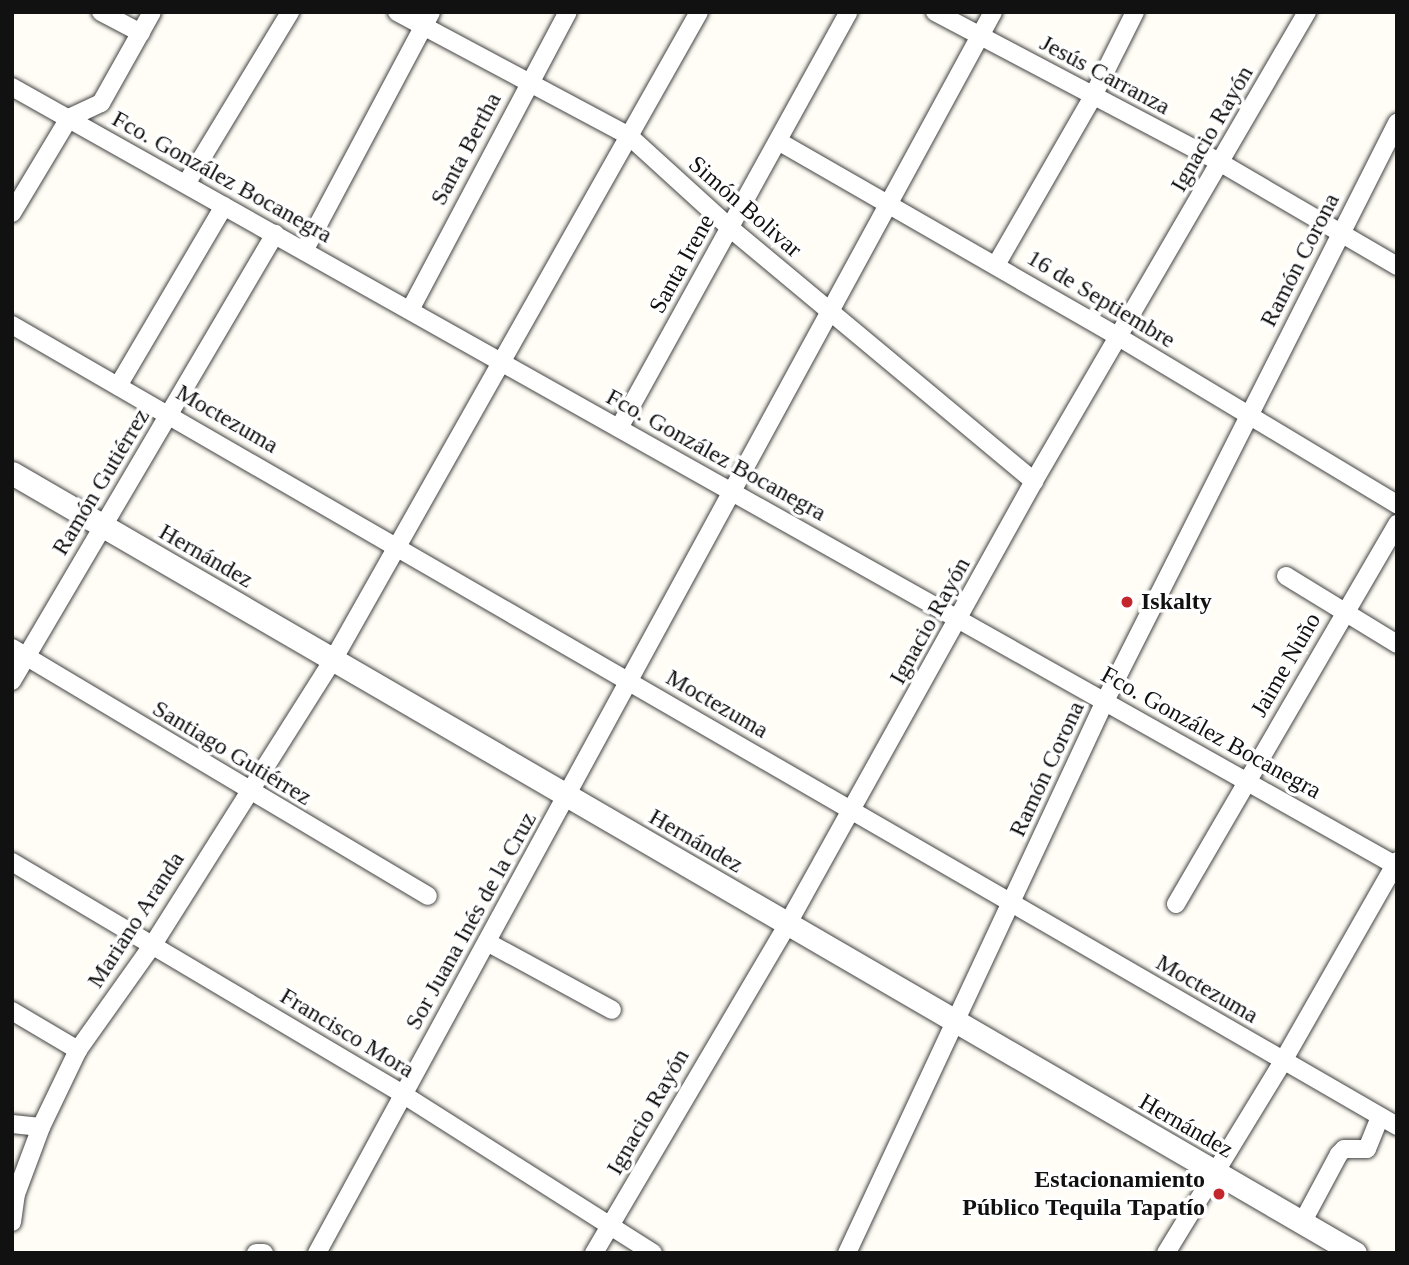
<!DOCTYPE html>
<html>
<head>
<meta charset="utf-8">
<style>
	body { margin:0 }
	#map { position:relative; width:1409px; height:1265px; overflow:hidden; background:#fffdf5; font-family:"Times New Roman",serif }
	div>[style] { position:absolute }
	.roads { filter:drop-shadow(0 0 2px #444) drop-shadow(0 0 2px #444) }
	.minor>* { height:18px; margin:-9px; padding:0 9px; transform-origin:9px; border-radius:9px; background:#fff }
	.tertiary>* { height:23px; margin:-11.5px; padding:0 11.5px; transform-origin:11.5px; border-radius:11.5px; background:#fff }
	.dots>* { width:19px; height:19px; translate:-50% -50%; box-sizing:border-box; border:4px solid #fff; border-radius:50% }
	span { translate:-50% -50%; white-space:nowrap; text-align:center; line-height:1.15; -webkit-text-stroke:7px #fff; paint-order:stroke }
	.street-label { font-size:24px; color:#111 }
	.poi-label { font-size:24px; color:#111; font-weight:700 }
	.left { translate:0 -50%; text-align:left }
	.right { translate:-100% -50%; text-align:right }
	.frame { position:absolute; inset:0; border:14px solid #111; pointer-events:none }
</style>
</head>
<body>
<div id="map">
	<div class="roads">
		<div class="minor">
			<div style="left:101px;top:12px;width:45px;rotate:27.7deg"></div>
			<div style="left:397px;top:12px;width:263px;rotate:28.1deg"></div>
			<div style="left:629px;top:136px;width:137px;rotate:42.3deg"></div>
			<div style="left:730px;top:228px;width:396px;rotate:39.8deg"></div>
			<div style="left:935px;top:12px;width:323px;rotate:27.8deg"></div>
			<div style="left:1221px;top:163px;width:204px;rotate:30.3deg"></div>
			<div style="left:12px;top:87px;width:1589px;rotate:29.36deg"></div>
			<div style="left:69px;top:118px;width:35px;rotate:-25deg"></div>
			<div style="left:101px;top:103px;width:104px;rotate:-60.7deg"></div>
			<div style="left:778px;top:141px;width:391px;rotate:29.9deg"></div>
			<div style="left:1117px;top:336px;width:327px;rotate:31deg"></div>
			<div style="left:186px;top:184px;width:201px;rotate:-58.8deg"></div>
			<div style="left:12px;top:213px;width:111px;rotate:-59deg"></div>
			<div style="left:304px;top:251px;width:271px;rotate:-62deg"></div>
			<div style="left:996px;top:265px;width:195px;rotate:-60.1deg"></div>
			<div style="left:1093px;top:96px;width:94px;rotate:-63.4deg"></div>
			<div style="left:410px;top:310px;width:337px;rotate:-62.1deg"></div>
			<div style="left:12px;top:325px;width:1600px;rotate:30.04deg"></div>
			<div style="left:118px;top:386px;width:209px;rotate:-59.5deg"></div>
			<div style="left:619px;top:428px;width:475px;rotate:-61.1deg"></div>
			<div style="left:1286px;top:576px;width:130px;rotate:31.5deg"></div>
			<div style="left:12px;top:648px;width:484px;rotate:30.8deg"></div>
			<div style="left:12px;top:681px;width:519px;rotate:-59.53deg"></div>
			<div style="left:12px;top:862px;width:456px;rotate:30.7deg"></div>
			<div style="left:404px;top:1095px;width:295px;rotate:32.4deg"></div>
			<div style="left:1176px;top:904px;width:440px;rotate:-59.8deg"></div>
			<div style="left:487px;top:942px;width:142px;rotate:28.5deg"></div>
			<div style="left:12px;top:1011px;width:77px;rotate:30.6deg"></div>
			<div style="left:12px;top:1124px;width:29px;rotate:6deg"></div>
			<div style="left:12px;top:1222px;width:28px;rotate:-82deg"></div>
			<div style="left:16px;top:1194px;width:72px;rotate:-69.5deg"></div>
			<div style="left:41px;top:1127px;width:85px;rotate:-64.3deg"></div>
			<div style="left:78px;top:1050px;width:128px;rotate:-54.6deg"></div>
			<div style="left:152px;top:946px;width:338px;rotate:-57.7deg"></div>
			<div style="left:333px;top:660px;width:744px;rotate:-60.54deg"></div>
			<div style="left:1302px;top:1223px;width:78px;rotate:-61.8deg"></div>
			<div style="left:1339px;top:1154px;width:7px;rotate:-45deg"></div>
			<div style="left:1344px;top:1149px;width:23px"></div>
			<div style="left:1367px;top:1149px;width:35px;rotate:-68deg"></div>
			<div style="left:256px;top:1253px;width:8px"></div>
			<div style="left:317px;top:1253px;width:1413px;rotate:-61.42deg"></div>
			<div style="left:594px;top:1253px;width:381px;rotate:-59.5deg"></div>
			<div style="left:787px;top:925px;width:508px;rotate:-60.91deg"></div>
			<div style="left:1034px;top:481px;width:543px;rotate:-59.8deg"></div>
			<div style="left:847px;top:1253px;width:609px;rotate:-64.95deg"></div>
			<div style="left:1105px;top:701px;width:648px;rotate:-63.2deg"></div>
			<div style="left:1166px;top:1253px;width:225px;rotate:-58.6deg"></div>
			<div style="left:1283px;top:1061px;width:230px;rotate:-60.3deg"></div>
		</div>
		<div class="tertiary">
			<div style="left:12px;top:473px;width:1553px;rotate:30.15deg"></div>
		</div>
	</div>
	<div class="dots">
		<div style="left:1127px;top:602px;background:#c4262e"></div>
		<div style="left:1219px;top:1194px;background:#c4262e"></div>
	</div>
	<div class="street-label">
		<span style="left:1105px;top:75px;rotate:28deg">Jesús Carranza</span>
		<span style="left:1212px;top:129px;rotate:-60deg">Ignacio Rayón</span>
		<span style="left:466px;top:149px;rotate:-62deg">Santa Bertha</span>
		<span style="left:222px;top:177px;rotate:29deg">Fco. González Bocanegra</span>
		<span style="left:745px;top:207px;rotate:41deg">Simón Bolivar</span>
		<span style="left:1300px;top:260px;rotate:-63deg">Ramón Corona</span>
		<span style="left:682px;top:264px;rotate:-61deg">Santa Irene</span>
		<span style="left:1101px;top:299px;rotate:31deg">16 de Septiembre</span>
		<span style="left:227px;top:419px;rotate:30deg">Moctezuma</span>
		<span style="left:716px;top:455px;rotate:29deg">Fco. González Bocanegra</span>
		<span style="left:101px;top:482px;rotate:-59deg">Ramón Gutiérrez</span>
		<span style="left:206px;top:556px;rotate:30deg">Hernández</span>
		<span style="left:930px;top:621px;rotate:-61deg">Ignacio Rayón</span>
		<span style="left:1286px;top:665px;rotate:-60deg">Jaime Nuño</span>
		<span style="left:717px;top:704px;rotate:30deg">Moctezuma</span>
		<span style="left:1211px;top:733px;rotate:29deg">Fco. González Bocanegra</span>
		<span style="left:232px;top:753px;rotate:31deg">Santiago Gutiérrez</span>
		<span style="left:1047px;top:769px;rotate:-65deg">Ramón Corona</span>
		<span style="left:696px;top:841px;rotate:30deg">Hernández</span>
		<span style="left:136px;top:920px;rotate:-57deg">Mariano Aranda</span>
		<span style="left:471px;top:921px;rotate:-61deg">Sor Juana Inés de la Cruz</span>
		<span style="left:1207px;top:989px;rotate:30deg">Moctezuma</span>
		<span style="left:347px;top:1033px;rotate:31deg">Francisco Mora</span>
		<span style="left:648px;top:1112px;rotate:-60deg">Ignacio Rayón</span>
		<span style="left:1186px;top:1126px;rotate:30deg">Hernández</span>
	</div>
	<div class="poi-label">
		<span class="left" style="left:1141px;top:602px">Iskalty</span>
		<span class="right" style="left:1205px;top:1194px">Estacionamiento<br>Público Tequila Tapatío</span>
	</div>
	<div class="frame"></div>
</div>
</body>
</html>
